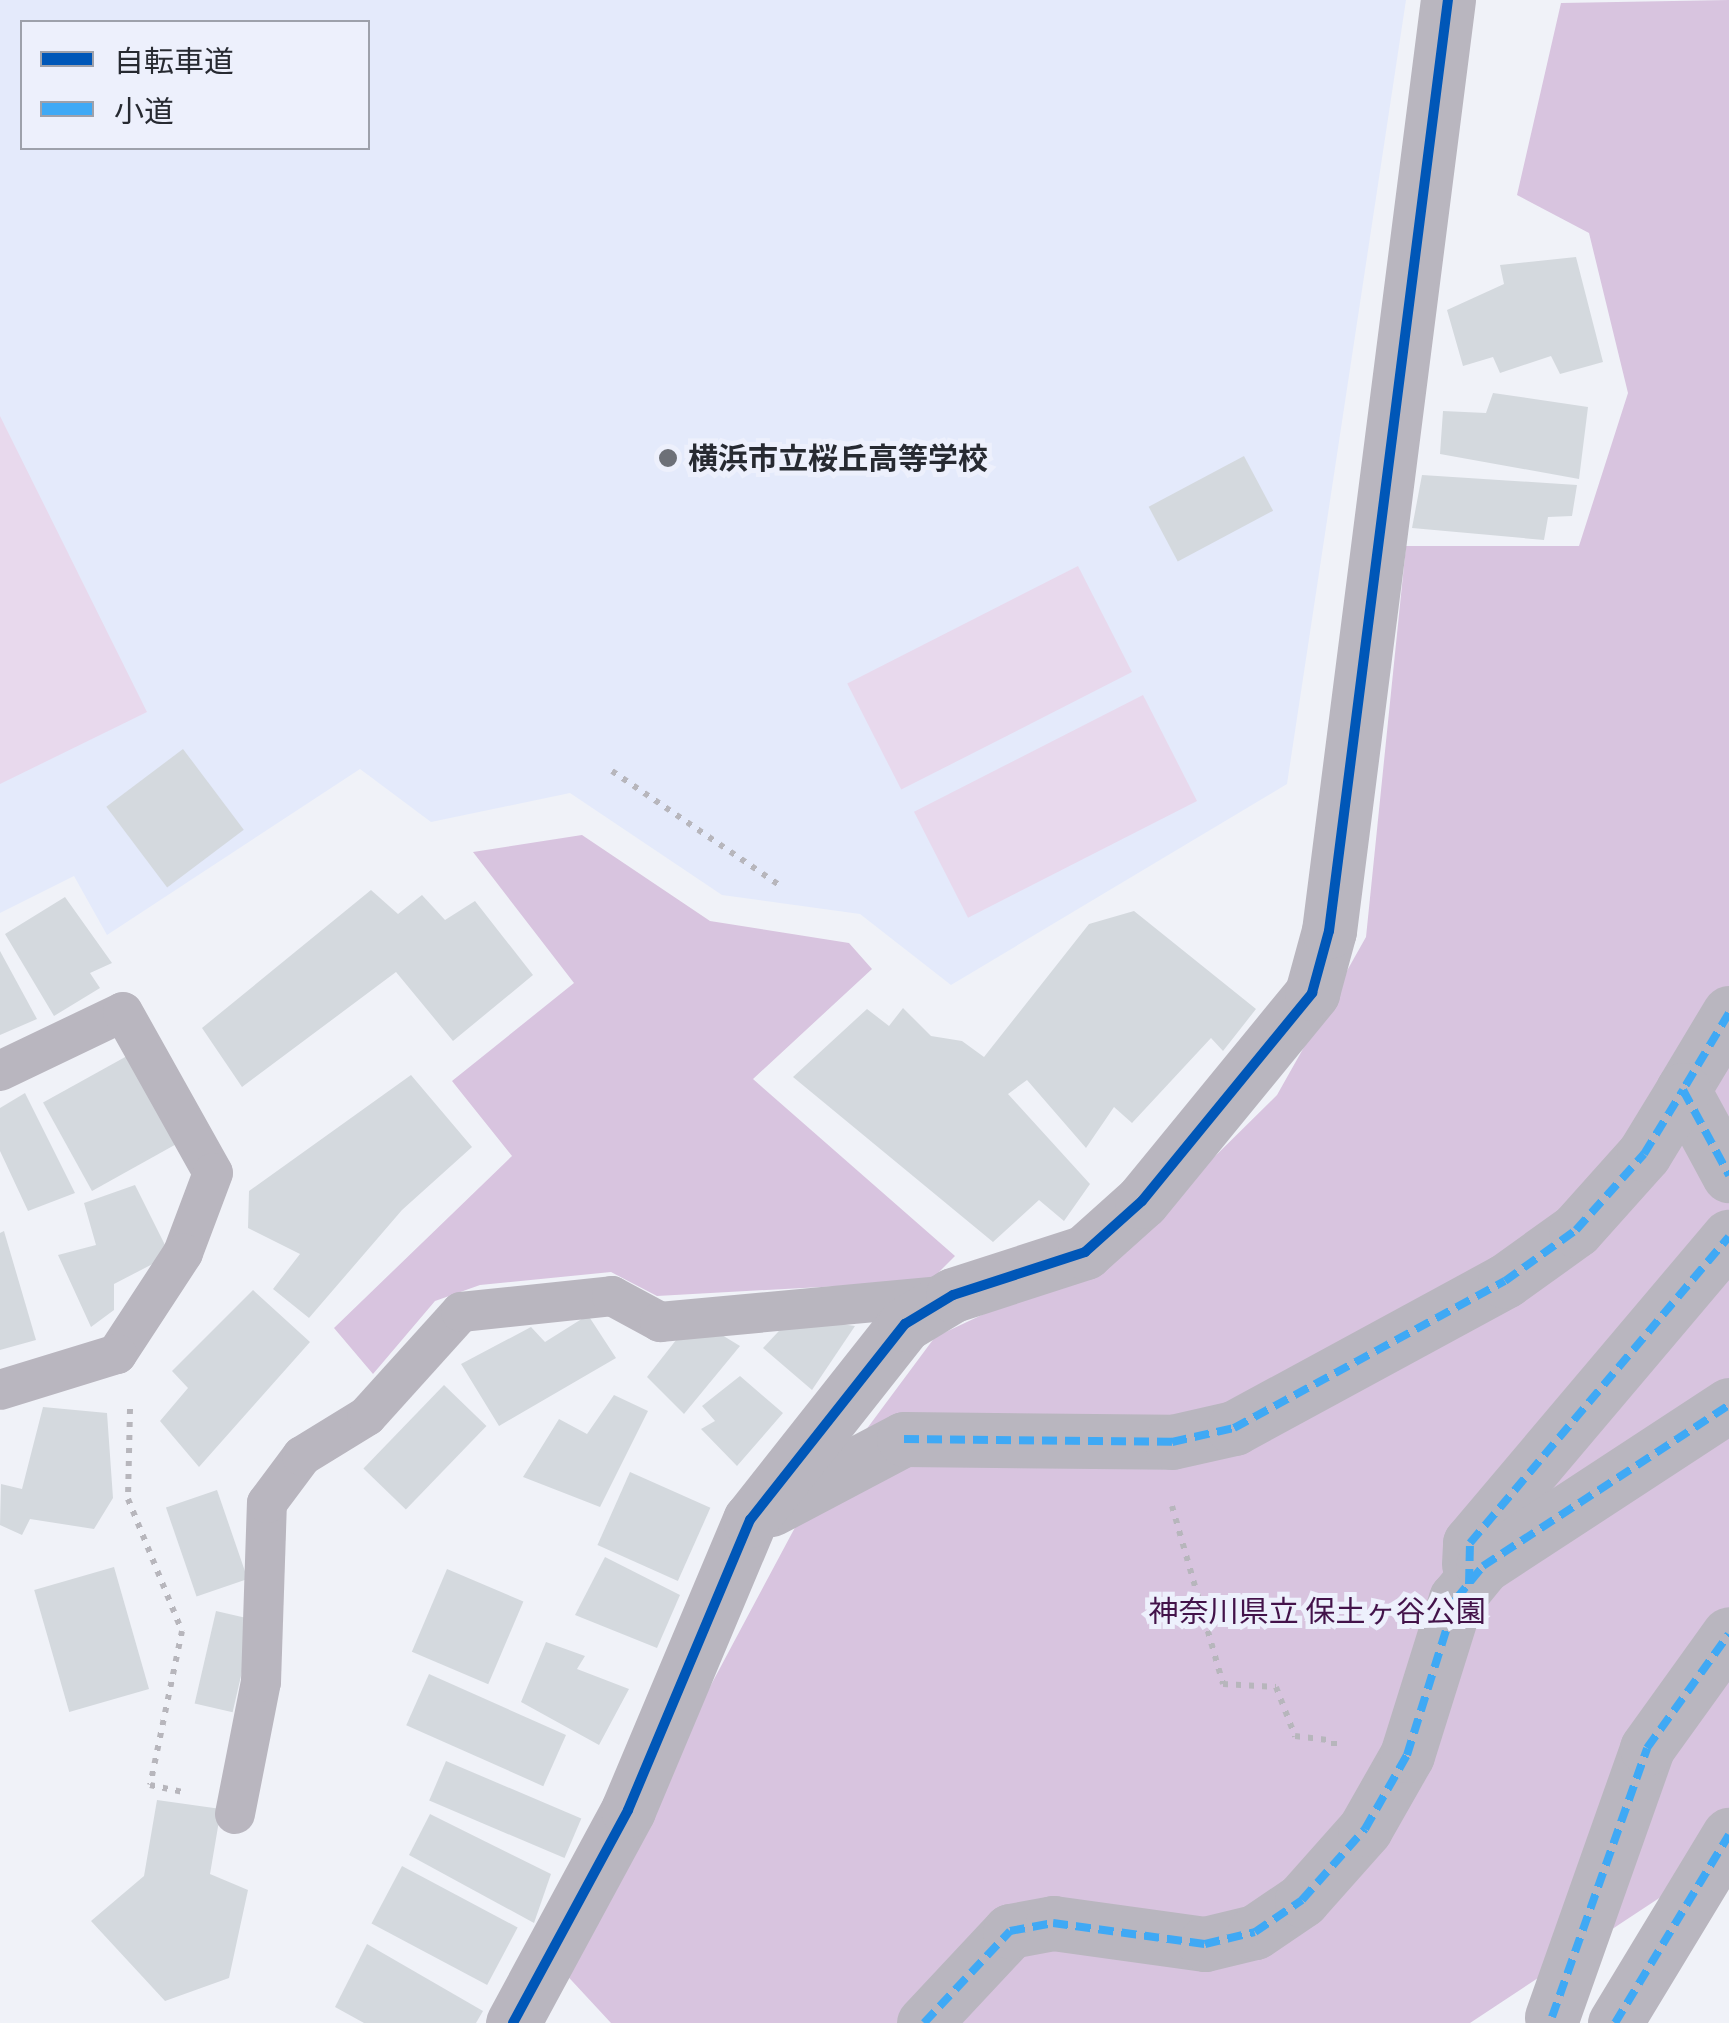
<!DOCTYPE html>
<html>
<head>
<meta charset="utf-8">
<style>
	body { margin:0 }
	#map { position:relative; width:1729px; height:2023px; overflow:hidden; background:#f0f2f8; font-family:Ubuntu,"Noto Sans JP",sans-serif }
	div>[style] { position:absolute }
	.built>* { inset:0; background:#e4eafb }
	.green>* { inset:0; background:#e8d9ed; transform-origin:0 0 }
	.forest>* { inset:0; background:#d8c4df }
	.building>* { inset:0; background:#d4d9de; transform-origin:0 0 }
	.path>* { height:6px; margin-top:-3px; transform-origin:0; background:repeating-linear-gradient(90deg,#b7b6bc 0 5px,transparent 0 13px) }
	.lane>* { height:40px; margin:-20px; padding:0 20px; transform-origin:20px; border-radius:20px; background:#b9b6bf }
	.street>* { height:55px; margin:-27.5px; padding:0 27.5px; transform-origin:27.5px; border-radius:27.5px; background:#b9b6bf }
	.quiet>* { height:8px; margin-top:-4px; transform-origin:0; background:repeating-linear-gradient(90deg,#3fa9f5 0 15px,transparent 0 23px) }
	.cycleway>* { height:10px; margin:-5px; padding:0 5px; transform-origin:5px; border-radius:5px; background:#0057b8 }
	.dots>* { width:28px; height:28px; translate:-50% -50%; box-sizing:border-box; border:5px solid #edf0fc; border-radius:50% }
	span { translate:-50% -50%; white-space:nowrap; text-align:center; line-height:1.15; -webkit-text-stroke:10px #edf0fc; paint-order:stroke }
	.poi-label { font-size:30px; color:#272a31; font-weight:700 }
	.left { translate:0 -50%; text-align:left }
	.park-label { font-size:30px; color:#43134a }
	.legend { position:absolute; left:20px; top:20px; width:350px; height:130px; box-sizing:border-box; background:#edf0fc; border:2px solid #9ea1ab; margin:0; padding:12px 18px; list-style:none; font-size:30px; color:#272a31 }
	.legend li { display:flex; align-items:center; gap:20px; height:50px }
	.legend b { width:50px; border:2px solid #9ea1ab }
</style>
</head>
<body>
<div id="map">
	<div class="built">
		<div style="clip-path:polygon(evenodd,0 0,1406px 0,1287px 784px,951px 985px,860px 914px,722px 895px,570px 793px,431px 822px,360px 769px,107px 935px,74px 876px,0 913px,0 0,22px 22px,368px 22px,368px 148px,22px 148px,22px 22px)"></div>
	</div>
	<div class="green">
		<div style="clip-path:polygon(0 416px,147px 712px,0 784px)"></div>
		<div style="left:1078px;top:566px;width:119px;height:259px;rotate:63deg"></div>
		<div style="left:1143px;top:695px;width:119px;height:257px;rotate:63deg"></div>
	</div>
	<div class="forest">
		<div style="clip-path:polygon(1729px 0,1729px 1852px,1470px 2023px,611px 2023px,560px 1968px,799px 1520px,935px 1337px,1120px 1250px,1277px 1095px,1366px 937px,1406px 546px,1579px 546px,1628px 393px,1589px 233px,1517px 195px,1561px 3px)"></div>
		<div style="clip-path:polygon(582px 835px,710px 921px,849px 943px,872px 969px,753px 1079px,955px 1256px,930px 1281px,657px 1296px,611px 1272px,480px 1285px,435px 1301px,373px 1374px,334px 1328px,512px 1156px,452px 1081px,574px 983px,473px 852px)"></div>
	</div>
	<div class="building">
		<div style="clip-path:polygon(1576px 257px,1603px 362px,1560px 374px,1551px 356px,1500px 373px,1493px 357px,1463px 366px,1447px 310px,1504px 284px,1500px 265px)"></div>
		<div style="clip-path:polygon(1493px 393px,1588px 407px,1579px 479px,1440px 454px,1443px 411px,1486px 413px)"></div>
		<div style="left:1244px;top:456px;width:62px;height:108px;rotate:62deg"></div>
		<div style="clip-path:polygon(1422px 475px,1577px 485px,1572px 516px,1548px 517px,1544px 540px,1412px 528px)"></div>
		<div style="left:183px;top:749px;width:101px;height:96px;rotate:53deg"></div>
		<div style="clip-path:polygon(371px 890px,398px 914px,422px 895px,445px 920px,475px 901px,533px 975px,453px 1041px,396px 972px,242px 1087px,202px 1028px)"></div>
		<div style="clip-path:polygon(65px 897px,112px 963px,90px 973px,100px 988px,54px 1016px,5px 934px)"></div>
		<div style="clip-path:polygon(1134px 911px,1256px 1009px,1223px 1051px,1211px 1038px,1132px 1123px,1114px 1107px,1086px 1148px,1027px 1080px,1008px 1094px,1090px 1184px,1064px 1221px,1039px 1200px,993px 1242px,793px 1077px,867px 1009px,889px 1026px,903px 1008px,931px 1036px,962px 1041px,984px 1057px,1089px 924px)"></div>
		<div style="clip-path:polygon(0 951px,37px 1019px,0 1035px)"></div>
		<div style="left:127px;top:1056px;width:101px;height:96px;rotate:61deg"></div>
		<div style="clip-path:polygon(411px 1075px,472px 1147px,402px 1210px,309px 1318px,273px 1289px,300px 1254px,248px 1228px,249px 1191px)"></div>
		<div style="clip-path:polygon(25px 1093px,75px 1193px,28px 1211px,0 1151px,0 1108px)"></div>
		<div style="clip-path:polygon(135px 1185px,170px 1255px,114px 1284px,114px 1310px,91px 1327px,58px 1255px,96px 1245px,84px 1203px)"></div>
		<div style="clip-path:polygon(4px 1231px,36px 1340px,0 1350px,0 1233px)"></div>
		<div style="clip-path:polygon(253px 1290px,310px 1342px,199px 1467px,160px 1421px,188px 1388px,172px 1371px)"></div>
		<div style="clip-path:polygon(588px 1315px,616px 1358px,499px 1426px,461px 1364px,531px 1327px,545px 1342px)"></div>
		<div style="clip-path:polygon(792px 1317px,855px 1326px,812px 1390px,763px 1348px)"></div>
		<div style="clip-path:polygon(717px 1332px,740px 1346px,684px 1414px,647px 1377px,680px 1335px)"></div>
		<div style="clip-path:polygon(740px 1376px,783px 1413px,737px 1466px,701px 1429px,715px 1421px,702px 1406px)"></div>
		<div style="left:444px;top:1385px;width:59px;height:116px;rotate:44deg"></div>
		<div style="clip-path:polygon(614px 1395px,648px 1411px,600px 1507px,523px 1477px,559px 1419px,587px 1434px)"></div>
		<div style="clip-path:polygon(43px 1407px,107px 1413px,113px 1498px,94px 1529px,30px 1519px,22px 1535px,0 1525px,1px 1484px,22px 1489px)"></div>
		<div style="left:630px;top:1472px;width:88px;height:80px;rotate:24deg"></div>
		<div style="left:217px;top:1490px;width:94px;height:54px;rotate:71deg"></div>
		<div style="clip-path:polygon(605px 1557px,680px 1595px,657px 1648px,575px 1615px)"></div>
		<div style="left:114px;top:1567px;width:127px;height:83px;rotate:74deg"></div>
		<div style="left:447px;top:1569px;width:83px;height:90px;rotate:23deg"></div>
		<div style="left:216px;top:1611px;width:39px;height:95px;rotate:13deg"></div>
		<div style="clip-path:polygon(546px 1642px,585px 1656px,577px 1669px,629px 1689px,599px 1745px,521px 1702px)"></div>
		<div style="left:429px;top:1674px;width:150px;height:56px;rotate:24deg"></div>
		<div style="left:446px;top:1761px;width:147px;height:43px;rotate:23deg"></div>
		<div style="clip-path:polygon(157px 1800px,221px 1809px,210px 1874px,248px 1890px,229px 1978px,165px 2001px,91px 1921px,144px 1876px)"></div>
		<div style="clip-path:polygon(430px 1814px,551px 1874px,534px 1923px,409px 1855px)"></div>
		<div style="left:402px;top:1866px;width:131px;height:65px;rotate:28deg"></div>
		<div style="clip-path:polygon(367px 1944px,483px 2011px,476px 2023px,364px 2023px,335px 2007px)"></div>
	</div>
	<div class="path">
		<div style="left:612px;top:771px;width:206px;rotate:34.3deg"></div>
		<div style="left:130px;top:1409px;width:90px;rotate:91.3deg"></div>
		<div style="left:128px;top:1499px;width:143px;rotate:67.8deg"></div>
		<div style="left:182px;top:1631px;width:157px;rotate:101.7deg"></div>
		<div style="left:150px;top:1785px;width:33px;rotate:12deg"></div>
		<div style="left:1172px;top:1506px;width:185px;rotate:74deg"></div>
		<div style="left:1223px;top:1684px;width:53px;rotate:3.2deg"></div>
		<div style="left:1276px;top:1687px;width:53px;rotate:68.8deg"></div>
		<div style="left:1295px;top:1736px;width:39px;rotate:7deg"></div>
		<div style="left:1334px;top:1741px;width:8px;rotate:90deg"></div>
	</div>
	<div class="lane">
		<div style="left:0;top:1071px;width:136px;rotate:-25.6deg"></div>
		<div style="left:123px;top:1012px;width:184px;rotate:60.8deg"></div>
		<div style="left:213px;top:1173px;width:85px;rotate:110.6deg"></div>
		<div style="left:183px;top:1253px;width:121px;rotate:123.2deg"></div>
		<div style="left:117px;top:1354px;width:122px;rotate:162.9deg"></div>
		<div style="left:235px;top:1814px;width:135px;rotate:-78.9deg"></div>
		<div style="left:261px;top:1682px;width:179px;rotate:-88.1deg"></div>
		<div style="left:267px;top:1503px;width:59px;rotate:-53.3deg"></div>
		<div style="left:302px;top:1456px;width:76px;rotate:-31.6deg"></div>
		<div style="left:367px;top:1416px;width:140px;rotate:-47.9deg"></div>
		<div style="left:461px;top:1312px;width:152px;rotate:-6deg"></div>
		<div style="left:612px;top:1296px;width:55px;rotate:28.4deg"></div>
		<div style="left:660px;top:1322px;width:294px;rotate:-5.3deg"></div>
	</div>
	<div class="street">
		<div style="left:1729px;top:1013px;width:90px;rotate:120.9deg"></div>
		<div style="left:1683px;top:1090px;width:97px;rotate:61.6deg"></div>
		<div style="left:771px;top:1509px;width:150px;rotate:-27.8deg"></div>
		<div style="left:904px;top:1439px;width:268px;rotate:0.6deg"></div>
		<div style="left:1172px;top:1442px;width:64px;rotate:-12.7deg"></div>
		<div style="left:1234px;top:1428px;width:308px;rotate:-28.5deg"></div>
		<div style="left:1505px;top:1281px;width:87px;rotate:-35.7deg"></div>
		<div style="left:1576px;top:1230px;width:102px;rotate:-48.2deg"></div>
		<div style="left:1644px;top:1154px;width:75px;rotate:-58.6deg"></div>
		<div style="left:1469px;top:1564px;width:21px;rotate:-87deg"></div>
		<div style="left:1470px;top:1543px;width:401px;rotate:-49.8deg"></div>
		<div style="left:1552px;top:2017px;width:285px;rotate:-70.5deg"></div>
		<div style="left:1647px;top:1748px;width:140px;rotate:-54.3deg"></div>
		<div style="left:513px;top:2023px;width:242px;rotate:-61.6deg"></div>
		<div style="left:628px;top:1810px;width:315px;rotate:-67.2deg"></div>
		<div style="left:750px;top:1520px;width:250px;rotate:-51.7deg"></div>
		<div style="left:905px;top:1324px;width:56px;rotate:-31.1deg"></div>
		<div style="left:953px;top:1295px;width:139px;rotate:-18deg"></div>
		<div style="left:1085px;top:1252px;width:76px;rotate:-41.8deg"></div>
		<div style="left:1142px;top:1201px;width:269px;rotate:-50.7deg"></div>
		<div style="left:1312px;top:993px;width:64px;rotate:-74.7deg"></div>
		<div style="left:1329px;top:931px;width:939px;rotate:-82.72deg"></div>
		<div style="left:924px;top:2023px;width:126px;rotate:-46.9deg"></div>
		<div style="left:1010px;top:1931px;width:44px;rotate:-10.5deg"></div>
		<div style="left:1053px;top:1923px;width:153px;rotate:7.9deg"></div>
		<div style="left:1205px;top:1944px;width:51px;rotate:-13.5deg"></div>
		<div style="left:1255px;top:1932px;width:57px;rotate:-34.2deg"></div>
		<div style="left:1302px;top:1900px;width:95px;rotate:-48.4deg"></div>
		<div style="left:1365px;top:1829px;width:85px;rotate:-60.4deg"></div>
		<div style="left:1407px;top:1755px;width:164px;rotate:-72.6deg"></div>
		<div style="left:1456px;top:1599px;width:43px;rotate:-50.7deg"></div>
		<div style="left:1483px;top:1566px;width:294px;rotate:-33.2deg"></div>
		<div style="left:1615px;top:2023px;width:220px;rotate:-58.8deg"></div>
	</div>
	<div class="quiet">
		<div style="left:1729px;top:1013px;width:90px;rotate:120.9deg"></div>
		<div style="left:1683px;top:1090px;width:97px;rotate:61.6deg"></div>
		<div style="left:904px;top:1439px;width:268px;rotate:0.6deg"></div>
		<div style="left:1172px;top:1442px;width:64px;rotate:-12.7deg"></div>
		<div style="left:1234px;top:1428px;width:308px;rotate:-28.5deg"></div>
		<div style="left:1505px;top:1281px;width:87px;rotate:-35.7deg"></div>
		<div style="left:1576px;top:1230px;width:102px;rotate:-48.2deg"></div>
		<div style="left:1644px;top:1154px;width:75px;rotate:-58.6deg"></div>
		<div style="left:1469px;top:1584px;width:41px;rotate:-88.6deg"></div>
		<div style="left:1470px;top:1543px;width:401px;rotate:-49.8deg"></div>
		<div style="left:1552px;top:2017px;width:285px;rotate:-70.5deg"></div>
		<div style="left:1647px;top:1748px;width:140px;rotate:-54.3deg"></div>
		<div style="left:924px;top:2023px;width:126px;rotate:-46.9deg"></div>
		<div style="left:1010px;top:1931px;width:44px;rotate:-10.5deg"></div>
		<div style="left:1053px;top:1923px;width:153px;rotate:7.9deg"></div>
		<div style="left:1205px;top:1944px;width:51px;rotate:-13.5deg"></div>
		<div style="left:1255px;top:1932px;width:57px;rotate:-34.2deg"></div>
		<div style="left:1302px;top:1900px;width:95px;rotate:-48.4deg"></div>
		<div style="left:1365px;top:1829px;width:85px;rotate:-60.4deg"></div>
		<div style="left:1407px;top:1755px;width:164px;rotate:-72.6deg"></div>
		<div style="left:1456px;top:1599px;width:43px;rotate:-50.7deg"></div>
		<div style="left:1483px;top:1566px;width:294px;rotate:-33.2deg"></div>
		<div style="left:1615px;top:2023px;width:220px;rotate:-58.8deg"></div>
	</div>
	<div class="cycleway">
		<div style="left:513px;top:2023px;width:242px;rotate:-61.6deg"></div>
		<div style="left:628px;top:1810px;width:315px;rotate:-67.2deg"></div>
		<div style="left:750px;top:1520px;width:250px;rotate:-51.7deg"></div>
		<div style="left:905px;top:1324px;width:56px;rotate:-31.1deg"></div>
		<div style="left:953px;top:1295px;width:139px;rotate:-18deg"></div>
		<div style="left:1085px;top:1252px;width:76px;rotate:-41.8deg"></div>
		<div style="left:1142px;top:1201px;width:269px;rotate:-50.7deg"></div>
		<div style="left:1312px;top:993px;width:64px;rotate:-74.7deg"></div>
		<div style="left:1329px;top:931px;width:939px;rotate:-82.72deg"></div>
	</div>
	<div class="dots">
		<div style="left:668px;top:458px;background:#6d7077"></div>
	</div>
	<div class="poi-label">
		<span class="left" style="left:688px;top:458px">横浜市立桜丘高等学校</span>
	</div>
	<div class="park-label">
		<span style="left:1317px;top:1611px">神奈川県立 保土ヶ谷公園</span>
	</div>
	<ul class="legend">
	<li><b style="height:12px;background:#0057b8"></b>自転車道</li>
	<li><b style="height:12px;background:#3fa9f5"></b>小道</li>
	</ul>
</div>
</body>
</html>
